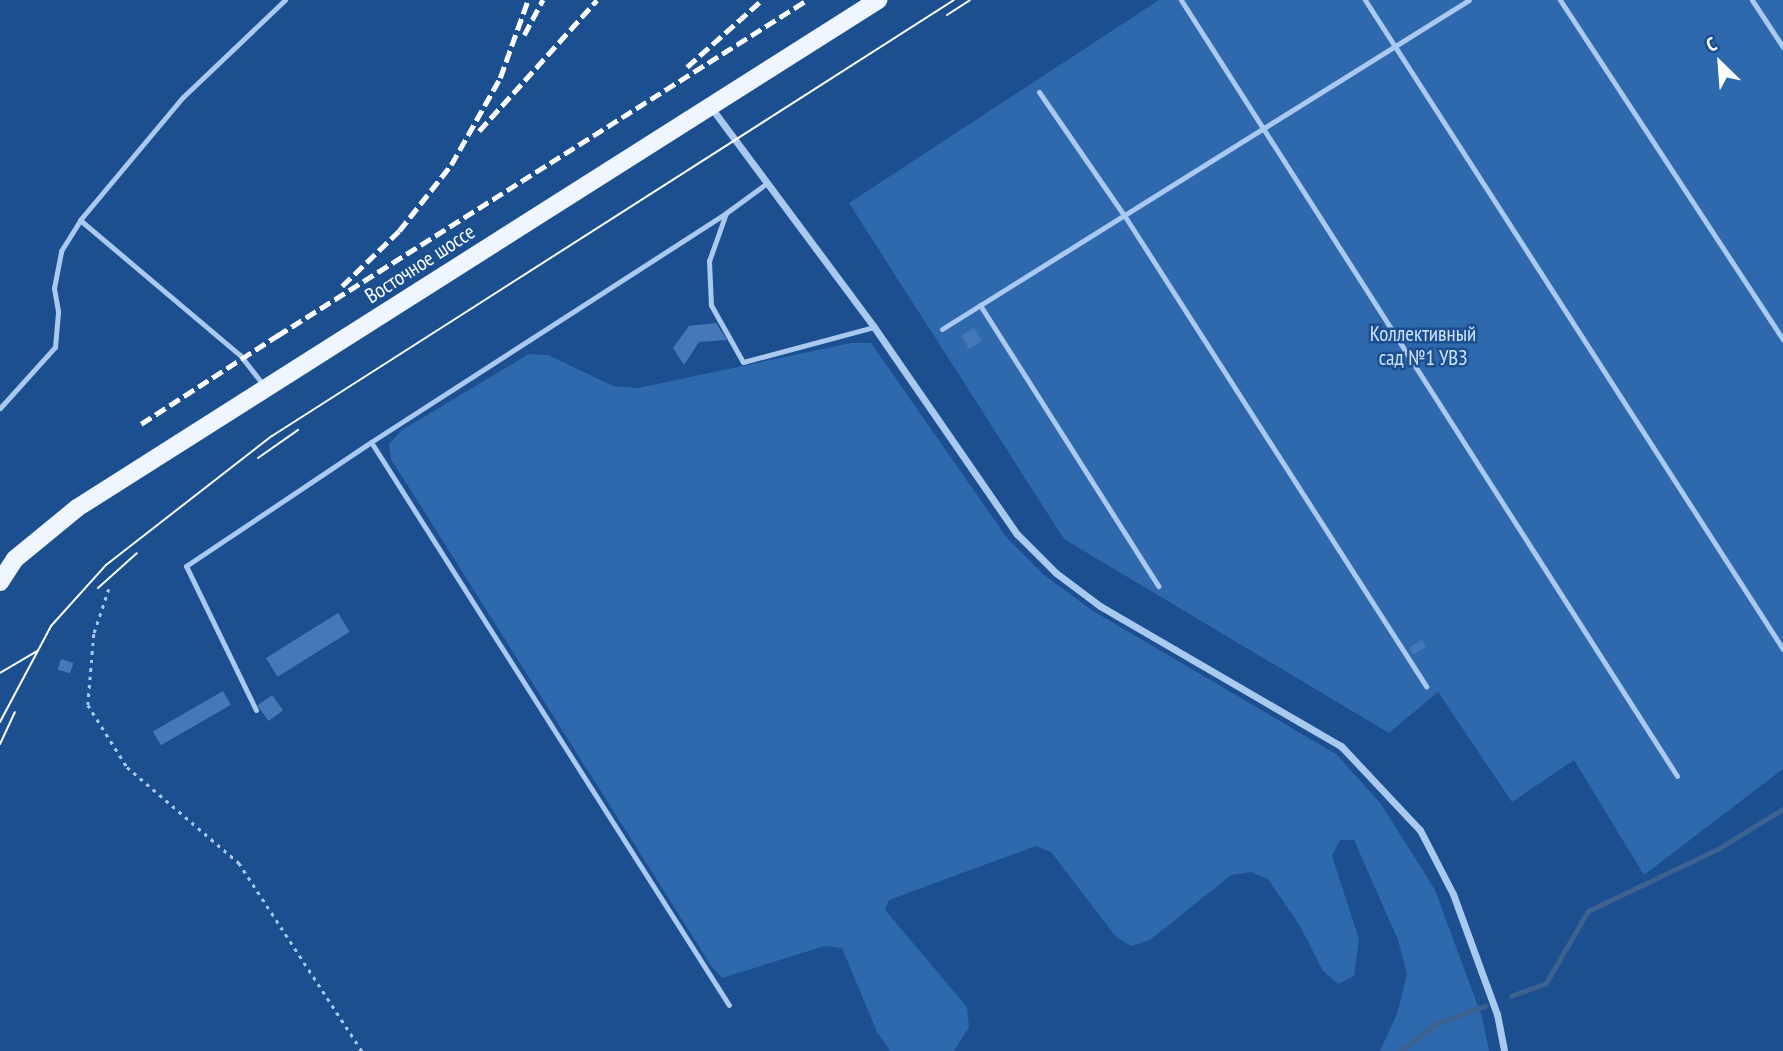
<!DOCTYPE html>
<html>
<head>
<meta charset="utf-8">
<style>
	body { margin:0 }
	#map { position:relative; width:1783px; height:1051px; overflow:hidden; background:#1b4f8f; font-family:"PT Sans Narrow",sans-serif }
	div>[style] { position:absolute }
	.green>* { inset:0; background:#2e69ad }
	.stream>* { height:4.5px; margin:-2.25px; padding:0 2.25px; transform-origin:2.25px; border-radius:2.25px; background:#3c6290 }
	.building>* { inset:0; background:#4478b7; transform-origin:0 0 }
	.path>* { height:2.5px; margin-top:-1.25px; transform-origin:0; background:repeating-linear-gradient(90deg,#a9c9ee 0 3.5px,transparent 0 8.5px) }
	.lane>* { height:5px; margin:-2.5px; padding:0 2.5px; transform-origin:2.5px; border-radius:2.5px; background:#a9c9ee }
	.street>* { height:7px; margin:-3.5px; padding:0 3.5px; transform-origin:3.5px; border-radius:3.5px; background:#a9c9ee }
	.primary>* { height:18px; margin:-9px; padding:0 9px; transform-origin:9px; border-radius:9px; background:#f0f6ff }
	.tram>* { height:2px; margin:-1px; padding:0 1px; transform-origin:1px; border-radius:1px; background:#fff }
	.rail>* { height:4.5px; margin-top:-2.25px; transform-origin:0; background:repeating-linear-gradient(90deg,#fff 0 12px,transparent 0 17px) }
	span { translate:-50% -50%; white-space:nowrap; text-align:center; line-height:1.15; -webkit-text-stroke:5px #1b4f8f; paint-order:stroke }
	.street-label { font-size:21px; color:#fff }
	.park-label { font-size:21px; color:#cfe3fa }
	.north { position:absolute; left:1685px; top:28px; width:70px; height:70px; -webkit-text-stroke:5px #1b4f8f; paint-order:stroke; rotate:335deg; font-size:19px; font-weight:700; line-height:28px; text-align:center; color:#fff }
	.north::after { content:''; display:block; margin:auto; width:24px; height:32px; background:#fff; clip-path:polygon(50% 0,100% 100%,50% 72%,0 100%) }
</style>
</head>
<body>
<div id="map">
	<div class="green">
		<div style="clip-path:polygon(1159px 0,1783px 0,1783px 769px,1644px 875px,1574px 760px,1512px 802px,1438px 692px,1389px 733px,1064px 539px,849px 203px)"></div>
		<div style="clip-path:polygon(851px 343px,871px 343px,1007px 538px,1044px 575px,1093px 611px,1336px 754px,1381px 804px,1435px 890px,1482px 1017px,1489px 1051px,1380px 1051px,1397px 1014px,1407px 974px,1398px 940px,1354px 840px,1340px 840px,1332px 856px,1359px 939px,1354px 976px,1338px 984px,1323px 971px,1300px 926px,1268px 879px,1251px 872px,1231px 875px,1150px 940px,1131px 946px,1116px 937px,1051px 852px,1036px 846px,889px 900px,885px 910px,967px 1007px,969px 1027px,954px 1051px,890px 1051px,877px 1032px,842px 948px,825px 946px,722px 978px,712px 967px,391px 459px,389px 444px,402px 430px,529px 354px,548px 355px,613px 386px,638px 388px)"></div>
	</div>
	<div class="stream">
		<div style="left:1511px;top:996px;width:37px;rotate:-20deg"></div>
		<div style="left:1546px;top:983px;width:83px;rotate:-59.7deg"></div>
		<div style="left:1588px;top:911px;width:144px;rotate:-25.5deg"></div>
		<div style="left:1718px;top:849px;width:76px;rotate:-31.6deg"></div>
		<div style="left:1401px;top:1051px;width:43px;rotate:-38.5deg"></div>
		<div style="left:1435px;top:1024px;width:53px;rotate:-19.8deg"></div>
	</div>
	<div class="building">
		<div style="clip-path:polygon(716px 323px,727px 340px,699px 342px,684px 365px,673px 348px,689px 326px)"></div>
		<div style="left:974px;top:328px;width:15px;height:15px;rotate:58deg"></div>
		<div style="left:338px;top:613px;width:22px;height:85px;rotate:58deg"></div>
		<div style="left:1422px;top:640px;width:8px;height:15px;rotate:60deg"></div>
		<div style="left:61px;top:659px;width:13px;height:11px;rotate:18deg"></div>
		<div style="left:223px;top:691px;width:16px;height:81px;rotate:60deg"></div>
		<div style="left:272px;top:695px;width:19px;height:18px;rotate:54deg"></div>
	</div>
	<div class="path">
		<div style="left:109px;top:589px;width:47px;rotate:108.4deg"></div>
		<div style="left:94px;top:634px;width:71px;rotate:94.8deg"></div>
		<div style="left:88px;top:705px;width:73px;rotate:57.8deg"></div>
		<div style="left:127px;top:767px;width:148px;rotate:40.6deg"></div>
		<div style="left:239px;top:863px;width:225px;rotate:56.8deg"></div>
	</div>
	<div class="lane">
		<div style="left:1181px;top:0;width:921px;rotate:57.41deg"></div>
		<div style="left:1365px;top:0;width:772px;rotate:57.22deg"></div>
		<div style="left:1560px;top:0;width:407px;rotate:56.7deg"></div>
		<div style="left:1752px;top:0;width:56px;rotate:56.6deg"></div>
		<div style="left:1039px;top:92px;width:150px;rotate:55.4deg"></div>
		<div style="left:1124px;top:215px;width:560px;rotate:57.33deg"></div>
		<div style="left:767px;top:183px;width:51px;rotate:143.8deg"></div>
		<div style="left:726px;top:213px;width:51px;rotate:109.5deg"></div>
		<div style="left:709px;top:261px;width:44px;rotate:87.4deg"></div>
		<div style="left:711px;top:305px;width:65px;rotate:60.7deg"></div>
		<div style="left:743px;top:362px;width:136px;rotate:-15deg"></div>
		<div style="left:80px;top:220px;width:160px;rotate:-50.1deg"></div>
		<div style="left:183px;top:97px;width:141px;rotate:-43.6deg"></div>
		<div style="left:980px;top:305px;width:333px;rotate:57.6deg"></div>
		<div style="left:942px;top:329px;width:621px;rotate:-31.98deg"></div>
		<div style="left:0;top:408px;width:82px;rotate:-48deg"></div>
		<div style="left:55px;top:347px;width:36px;rotate:-85deg"></div>
		<div style="left:58px;top:311px;width:23px;rotate:-100deg"></div>
		<div style="left:54px;top:288px;width:38px;rotate:-79deg"></div>
		<div style="left:61px;top:251px;width:36px;rotate:-58deg"></div>
		<div style="left:80px;top:220px;width:209px;rotate:40.2deg"></div>
		<div style="left:240px;top:355px;width:41px;rotate:52deg"></div>
		<div style="left:371px;top:442px;width:667px;rotate:57.55deg"></div>
		<div style="left:256px;top:710px;width:160px;rotate:-115.9deg"></div>
		<div style="left:186px;top:566px;width:223px;rotate:-33.8deg"></div>
		<div style="left:371px;top:442px;width:422px;rotate:-32.8deg"></div>
	</div>
	<div class="street">
		<div style="left:710px;top:106px;width:275px;rotate:53.4deg"></div>
		<div style="left:874px;top:327px;width:252px;rotate:55.4deg"></div>
		<div style="left:1017px;top:534px;width:55px;rotate:45deg"></div>
		<div style="left:1056px;top:573px;width:55px;rotate:36.9deg"></div>
		<div style="left:1100px;top:606px;width:279px;rotate:30.2deg"></div>
		<div style="left:1341px;top:746px;width:115px;rotate:46.8deg"></div>
		<div style="left:1420px;top:830px;width:72px;rotate:62.7deg"></div>
		<div style="left:1453px;top:894px;width:128px;rotate:69.9deg"></div>
		<div style="left:1497px;top:1014px;width:38px;rotate:79deg"></div>
	</div>
	<div class="primary">
		<div style="left:0;top:582px;width:27px;rotate:-57deg"></div>
		<div style="left:15px;top:559px;width:80px;rotate:-39.4deg"></div>
		<div style="left:77px;top:508px;width:949px;rotate:-32.38deg"></div>
	</div>
	<div class="tram">
		<div style="left:947px;top:15px;width:27px;rotate:-33deg"></div>
		<div style="left:258px;top:458px;width:49px;rotate:-35deg"></div>
		<div style="left:98px;top:588px;width:52px;rotate:-41.9deg"></div>
		<div style="left:0;top:673px;width:43px;rotate:-30.7deg"></div>
		<div style="left:0;top:722px;width:109px;rotate:-62deg"></div>
		<div style="left:51px;top:626px;width:82px;rotate:-48deg"></div>
		<div style="left:106px;top:565px;width:210px;rotate:-37.9deg"></div>
		<div style="left:272px;top:436px;width:809px;rotate:-32.59deg"></div>
		<div style="left:0;top:744px;width:35px;rotate:-65deg"></div>
	</div>
	<div class="rail">
		<div style="left:524px;top:35px;width:40px;rotate:-62deg"></div>
		<div style="left:687px;top:67px;width:101px;rotate:-41.8deg"></div>
		<div style="left:479px;top:131px;width:176px;rotate:-48deg"></div>
		<div style="left:342px;top:286px;width:79px;rotate:-44deg"></div>
		<div style="left:399px;top:231px;width:84px;rotate:-51.8deg"></div>
		<div style="left:451px;top:165px;width:100px;rotate:-60.6deg"></div>
		<div style="left:500px;top:78px;width:83px;rotate:-70.3deg"></div>
		<div style="left:277px;top:336px;width:628px;rotate:-32.37deg"></div>
		<div style="left:141px;top:424px;width:171px;rotate:-33deg"></div>
	</div>
	<div class="street-label">
		<span style="left:420px;top:264px;rotate:-33deg">Восточное шоссе</span>
	</div>
	<div class="park-label">
		<span style="left:1423px;top:346px">Коллективный<br>сад №1 УВЗ</span>
	</div>
	<div class="north">С</div>
</div>
</body>
</html>
